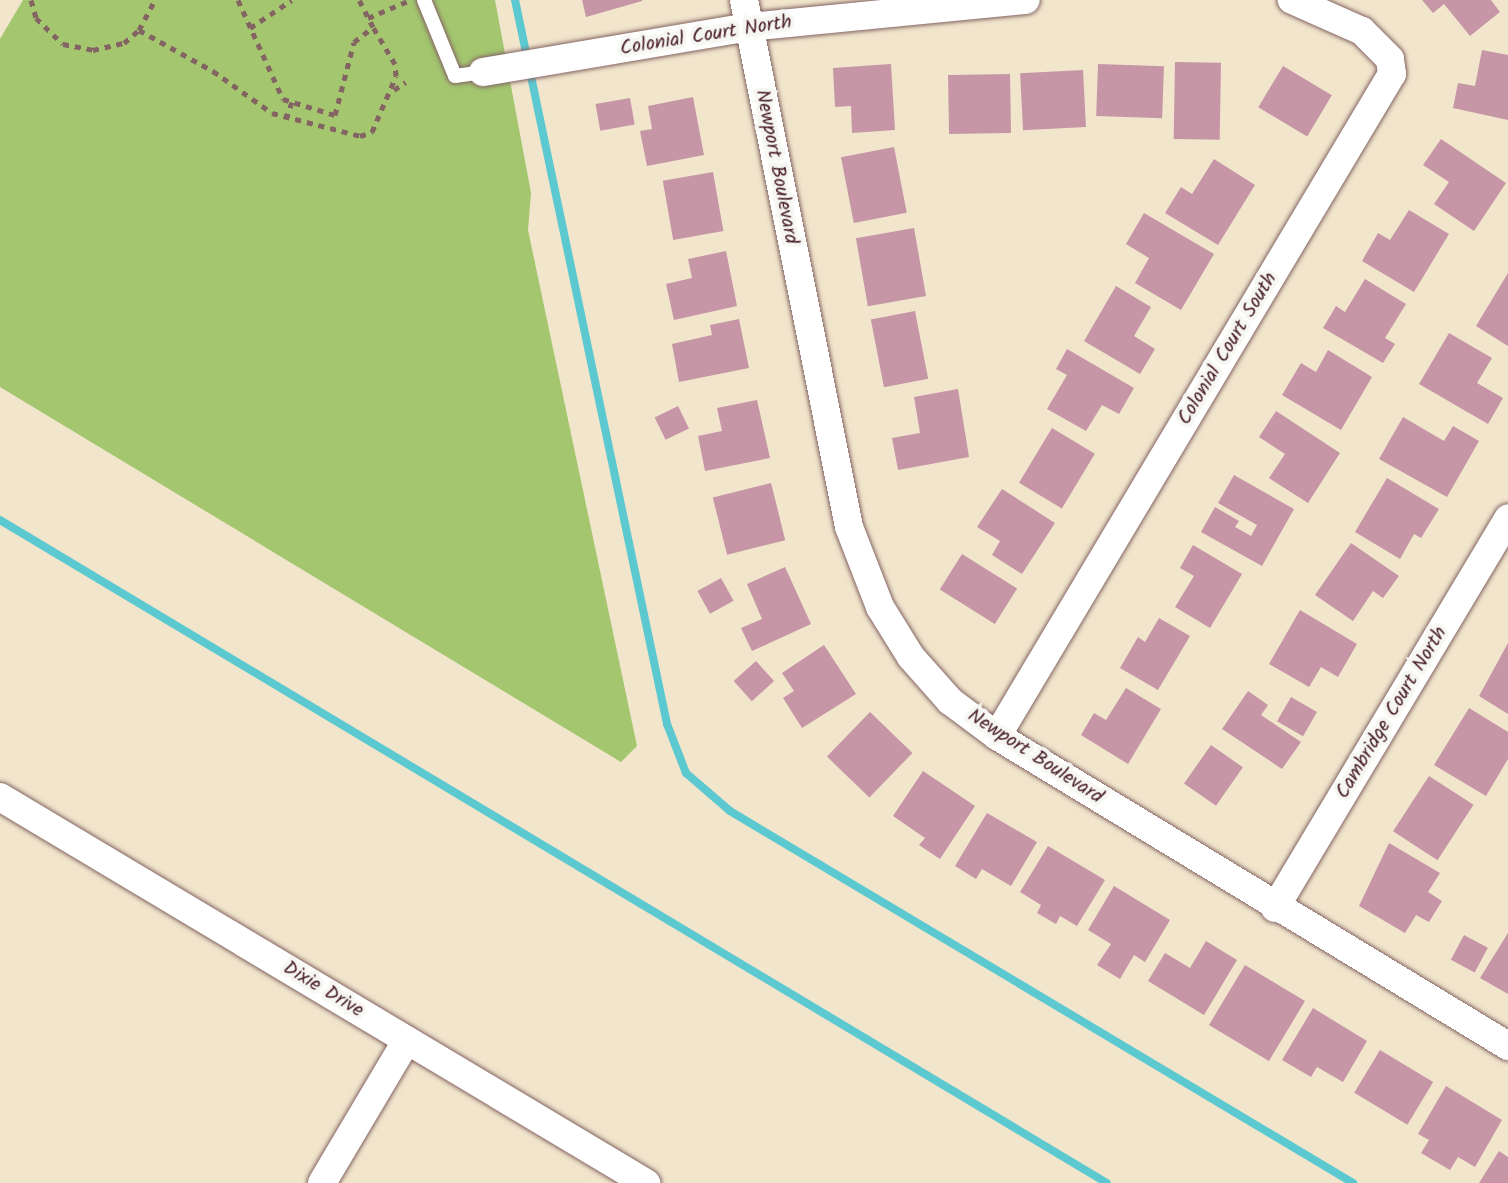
<!DOCTYPE html>
<html>
<head>
<meta charset="utf-8">
<style>
	body { margin:0 }
	#map { position:relative; width:1508px; height:1183px; overflow:hidden; background:#f1e5cc; font-family:Kalam,sans-serif }
	div>[style] { position:absolute }
	.green>* { inset:0; background:#a3c66f }
	.stream>* { height:8px; margin:-4px; padding:0 4px; transform-origin:4px; border-radius:4px; background:#5cc9d0 }
	.building>* { inset:0; background:#c696a6; transform-origin:0 0 }
	.path>* { height:5px; margin-top:-2.5px; transform-origin:0; background:repeating-linear-gradient(90deg,#846463 0 6px,transparent 0 12px) }
	.roads { filter:drop-shadow(0 0 2px #846463) drop-shadow(0 0 2px #846463) }
	.lane>* { height:14px; margin:-7px; padding:0 7px; transform-origin:7px; border-radius:7px; background:#fff }
	.street>* { height:28px; margin:-14px; padding:0 14px; transform-origin:14px; border-radius:14px; background:#fff }
	span { translate:-50% -50%; white-space:nowrap; text-align:center; line-height:1.15; -webkit-text-stroke:8px #f6f6f2; paint-order:stroke }
	.street-label { font-size:20px; color:#4a1f2b }
</style>
</head>
<body>
<div id="map">
	<div class="green">
		<div style="clip-path:polygon(23px 0,495px 0,531px 193px,528px 230px,637px 746px,621px 762px,0 387px,0 39px)"></div>
	</div>
	<div class="stream">
		<div style="left:515px;top:0;width:740px;rotate:78.14deg"></div>
		<div style="left:667px;top:724px;width:53px;rotate:68.8deg"></div>
		<div style="left:686px;top:773px;width:58px;rotate:40.8deg"></div>
		<div style="left:730px;top:811px;width:726px;rotate:30.84deg"></div>
		<div style="left:0;top:520px;width:1290px;rotate:30.92deg"></div>
	</div>
	<div class="building">
		<div style="clip-path:polygon(582px 0,642px 0,642px 1px,586px 17px)"></div>
		<div style="clip-path:polygon(1422px 0,1491px 0,1500px 12px,1470px 36px,1444px 4px,1433px 13px)"></div>
		<div style="clip-path:polygon(1482px 50px,1508px 55px,1508px 120px,1453px 108px,1458px 83px,1475px 86px)"></div>
		<div style="left:1175px;top:62px;width:46px;height:77px;rotate:1deg"></div>
		<div style="clip-path:polygon(891px 64px,895px 130px,852px 133px,851px 106px,835px 107px,833px 68px)"></div>
		<div style="left:1098px;top:64px;width:66px;height:52px;rotate:2deg"></div>
		<div style="left:1283px;top:66px;width:57px;height:48px;rotate:31deg"></div>
		<div style="left:1083px;top:70px;width:57px;height:63px;rotate:87deg"></div>
		<div style="left:1010px;top:74px;width:59px;height:62px;rotate:89deg"></div>
		<div style="clip-path:polygon(693px 97px,704px 155px,647px 166px,640px 131px,652px 129px,648px 106px)"></div>
		<div style="left:630px;top:98px;width:27px;height:35px;rotate:80deg"></div>
		<div style="clip-path:polygon(1441px 139px,1506px 183px,1474px 231px,1434px 204px,1449px 182px,1423px 165px)"></div>
		<div style="left:894px;top:147px;width:67px;height:54px;rotate:79deg"></div>
		<div style="clip-path:polygon(1214px 159px,1255px 185px,1218px 245px,1165px 213px,1181px 187px,1192px 194px)"></div>
		<div style="left:713px;top:172px;width:60px;height:51px;rotate:80deg"></div>
		<div style="clip-path:polygon(1409px 210px,1449px 234px,1414px 292px,1362px 261px,1378px 233px,1390px 240px)"></div>
		<div style="clip-path:polygon(1144px 213px,1214px 254px,1181px 310px,1135px 283px,1149px 258px,1126px 244px)"></div>
		<div style="left:914px;top:228px;width:69px;height:59px;rotate:80deg"></div>
		<div style="clip-path:polygon(726px 251px,737px 306px,674px 320px,666px 284px,692px 278px,688px 259px)"></div>
		<div style="clip-path:polygon(1508px 273px,1508px 346px,1476px 326px)"></div>
		<div style="clip-path:polygon(1365px 279px,1406px 304px,1385px 338px,1395px 344px,1383px 363px,1323px 328px,1336px 306px,1345px 312px)"></div>
		<div style="clip-path:polygon(1116px 286px,1151px 307px,1134px 336px,1155px 349px,1140px 374px,1084px 341px)"></div>
		<div style="left:915px;top:311px;width:69px;height:45px;rotate:79deg"></div>
		<div style="clip-path:polygon(739px 319px,749px 368px,679px 382px,672px 344px,712px 335px,710px 325px)"></div>
		<div style="clip-path:polygon(1449px 333px,1492px 358px,1477px 383px,1503px 398px,1488px 424px,1419px 384px)"></div>
		<div style="clip-path:polygon(1067px 349px,1134px 388px,1119px 414px,1102px 405px,1086px 431px,1047px 409px,1067px 375px,1056px 369px)"></div>
		<div style="clip-path:polygon(1328px 350px,1372px 377px,1341px 430px,1282px 395px,1301px 363px,1316px 372px)"></div>
		<div style="clip-path:polygon(958px 389px,969px 457px,898px 470px,892px 438px,920px 433px,914px 397px)"></div>
		<div style="clip-path:polygon(757px 400px,770px 458px,705px 471px,698px 436px,722px 431px,717px 408px)"></div>
		<div style="left:678px;top:406px;width:25px;height:26px;rotate:64deg"></div>
		<div style="clip-path:polygon(1276px 411px,1340px 453px,1308px 503px,1269px 478px,1285px 454px,1259px 437px)"></div>
		<div style="clip-path:polygon(1403px 417px,1444px 441px,1453px 426px,1479px 441px,1447px 497px,1379px 459px)"></div>
		<div style="left:1052px;top:428px;width:50px;height:64px;rotate:31deg"></div>
		<div style="clip-path:polygon(1234px 475px,1294px 509px,1262px 566px,1201px 532px,1215px 507px,1239px 521px,1235px 527px,1251px 536px,1257px 525px,1218px 503px)"></div>
		<div style="clip-path:polygon(1387px 478px,1439px 509px,1421px 538px,1414px 534px,1400px 559px,1355px 532px)"></div>
		<div style="left:771px;top:483px;width:59px;height:60px;rotate:76deg"></div>
		<div style="clip-path:polygon(1002px 489px,1055px 523px,1022px 574px,992px 555px,1000px 541px,977px 527px)"></div>
		<div style="clip-path:polygon(1351px 543px,1399px 576px,1383px 598px,1373px 591px,1353px 621px,1315px 595px)"></div>
		<div style="clip-path:polygon(1193px 545px,1242px 574px,1210px 628px,1175px 607px,1194px 576px,1180px 568px)"></div>
		<div style="left:962px;top:554px;width:65px;height:42px;rotate:32deg"></div>
		<div style="clip-path:polygon(785px 567px,811px 624px,752px 651px,741px 628px,762px 619px,747px 584px)"></div>
		<div style="left:721px;top:578px;width:26px;height:27px;rotate:61deg"></div>
		<div style="clip-path:polygon(1300px 610px,1357px 644px,1338px 677px,1321px 667px,1309px 687px,1269px 664px)"></div>
		<div style="clip-path:polygon(1159px 618px,1190px 636px,1158px 690px,1120px 668px,1138px 637px,1145px 642px)"></div>
		<div style="clip-path:polygon(1508px 643px,1508px 714px,1479px 696px)"></div>
		<div style="clip-path:polygon(824px 645px,856px 694px,802px 728px,783px 698px,794px 691px,782px 673px)"></div>
		<div style="left:756px;top:661px;width:27px;height:30px;rotate:48deg"></div>
		<div style="clip-path:polygon(1126px 688px,1161px 709px,1128px 764px,1081px 735px,1094px 713px,1106px 720px)"></div>
		<div style="clip-path:polygon(1248px 691px,1268px 705px,1261px 715px,1301px 742px,1282px 769px,1222px 729px)"></div>
		<div style="left:1291px;top:697px;width:30px;height:28px;rotate:30deg"></div>
		<div style="clip-path:polygon(1469px 708px,1508px 732px,1508px 759px,1486px 796px,1434px 765px)"></div>
		<div style="left:870px;top:712px;width:59px;height:62px;rotate:44deg"></div>
		<div style="left:1211px;top:745px;width:39px;height:47px;rotate:35deg"></div>
		<div style="clip-path:polygon(923px 771px,975px 806px,940px 859px,919px 845px,925px 838px,893px 816px)"></div>
		<div style="left:1429px;top:776px;width:53px;height:66px;rotate:33deg"></div>
		<div style="clip-path:polygon(987px 813px,1037px 842px,1011px 886px,982px 869px,976px 879px,955px 866px)"></div>
		<div style="clip-path:polygon(1389px 843px,1440px 873px,1428px 892px,1442px 901px,1429px 922px,1416px 915px,1405px 933px,1359px 906px)"></div>
		<div style="clip-path:polygon(1048px 846px,1105px 880px,1077px 926px,1060px 916px,1056px 924px,1037px 913px,1041px 905px,1020px 892px)"></div>
		<div style="clip-path:polygon(1114px 886px,1170px 920px,1145px 962px,1134px 955px,1120px 979px,1097px 965px,1111px 944px,1088px 930px)"></div>
		<div style="clip-path:polygon(1508px 933px,1508px 994px,1480px 978px)"></div>
		<div style="left:1464px;top:935px;width:27px;height:28px;rotate:28deg"></div>
		<div style="clip-path:polygon(1206px 941px,1237px 960px,1204px 1015px,1148px 981px,1165px 953px,1190px 968px)"></div>
		<div style="left:1245px;top:965px;width:70px;height:70px;rotate:31deg"></div>
		<div style="clip-path:polygon(1313px 1008px,1367px 1041px,1343px 1082px,1317px 1067px,1311px 1077px,1282px 1060px)"></div>
		<div style="left:1380px;top:1050px;width:62px;height:50px;rotate:31deg"></div>
		<div style="clip-path:polygon(1446px 1086px,1502px 1120px,1475px 1167px,1458px 1157px,1450px 1170px,1421px 1153px,1429px 1140px,1418px 1134px)"></div>
		<div style="clip-path:polygon(1499px 1151px,1508px 1157px,1508px 1183px,1479px 1183px)"></div>
	</div>
	<div class="path">
		<div style="left:31px;top:0;width:19px;rotate:74deg"></div>
		<div style="left:36px;top:18px;width:37px;rotate:44deg"></div>
		<div style="left:63px;top:44px;width:31px;rotate:11deg"></div>
		<div style="left:93px;top:50px;width:32px;rotate:-13deg"></div>
		<div style="left:124px;top:43px;width:20px;rotate:-41deg"></div>
		<div style="left:139px;top:30px;width:34px;rotate:-62deg"></div>
		<div style="left:238px;top:0;width:109px;rotate:65.6deg"></div>
		<div style="left:283px;top:99px;width:54px;rotate:17.1deg"></div>
		<div style="left:335px;top:115px;width:75px;rotate:-75.4deg"></div>
		<div style="left:354px;top:42px;width:24px;rotate:-38deg"></div>
		<div style="left:373px;top:27px;width:30px;rotate:-117deg"></div>
		<div style="left:368px;top:18px;width:43px;rotate:-23deg"></div>
		<div style="left:250px;top:28px;width:50px;rotate:-33.7deg"></div>
		<div style="left:139px;top:30px;width:85px;rotate:29deg"></div>
		<div style="left:213px;top:71px;width:72px;rotate:35.4deg"></div>
		<div style="left:272px;top:113px;width:91px;rotate:14.6deg"></div>
		<div style="left:360px;top:136px;width:13px;rotate:-18deg"></div>
		<div style="left:372px;top:132px;width:61px;rotate:-66.8deg"></div>
		<div style="left:396px;top:76px;width:12px;rotate:-95deg"></div>
		<div style="left:395px;top:64px;width:43px;rotate:-120.7deg"></div>
		<div style="left:394px;top:90px;width:14px;rotate:-34deg"></div>
		<div style="left:286px;top:119px;width:18px;rotate:-71deg"></div>
	</div>
	<div class="roads">
		<div class="lane">
			<div style="left:424px;top:0;width:82px;rotate:67.8deg"></div>
			<div style="left:455px;top:76px;width:28px;rotate:-8deg"></div>
		</div>
		<div class="street">
			<div style="left:744px;top:0;width:537px;rotate:78.73deg"></div>
			<div style="left:849px;top:527px;width:86px;rotate:68.8deg"></div>
			<div style="left:880px;top:607px;width:59px;rotate:58.2deg"></div>
			<div style="left:911px;top:657px;width:59px;rotate:48.4deg"></div>
			<div style="left:950px;top:701px;width:59px;rotate:36.7deg"></div>
			<div style="left:997px;top:736px;width:598px;rotate:31.24deg"></div>
			<div style="left:483px;top:72px;width:270px;rotate:-9.6deg"></div>
			<div style="left:749px;top:27px;width:278px;rotate:-5.6deg"></div>
			<div style="left:997px;top:736px;width:771px;rotate:-59.18deg"></div>
			<div style="left:1392px;top:74px;width:15px;rotate:-98deg"></div>
			<div style="left:1390px;top:59px;width:40px;rotate:-135deg"></div>
			<div style="left:1362px;top:31px;width:77px;rotate:-156.1deg"></div>
			<div style="left:0;top:797px;width:753px;rotate:30.86deg"></div>
			<div style="left:1275px;top:908px;width:454px;rotate:-59.1deg"></div>
			<div style="left:322px;top:1183px;width:166px;rotate:-59.3deg"></div>
		</div>
	</div>
	<div class="street-label">
		<span style="left:706px;top:36px;rotate:-9deg">Colonial Court North</span>
		<span style="left:776px;top:167px;rotate:79deg">Newport Boulevard</span>
		<span style="left:1228px;top:349px;rotate:-59deg">Colonial Court South</span>
		<span style="left:1392px;top:713px;rotate:-59deg">Cambridge Court North</span>
		<span style="left:1035px;top:757px;rotate:33deg">Newport Boulevard</span>
		<span style="left:323px;top:990px;rotate:31deg">Dixie Drive</span>
	</div>
</div>
</body>
</html>
